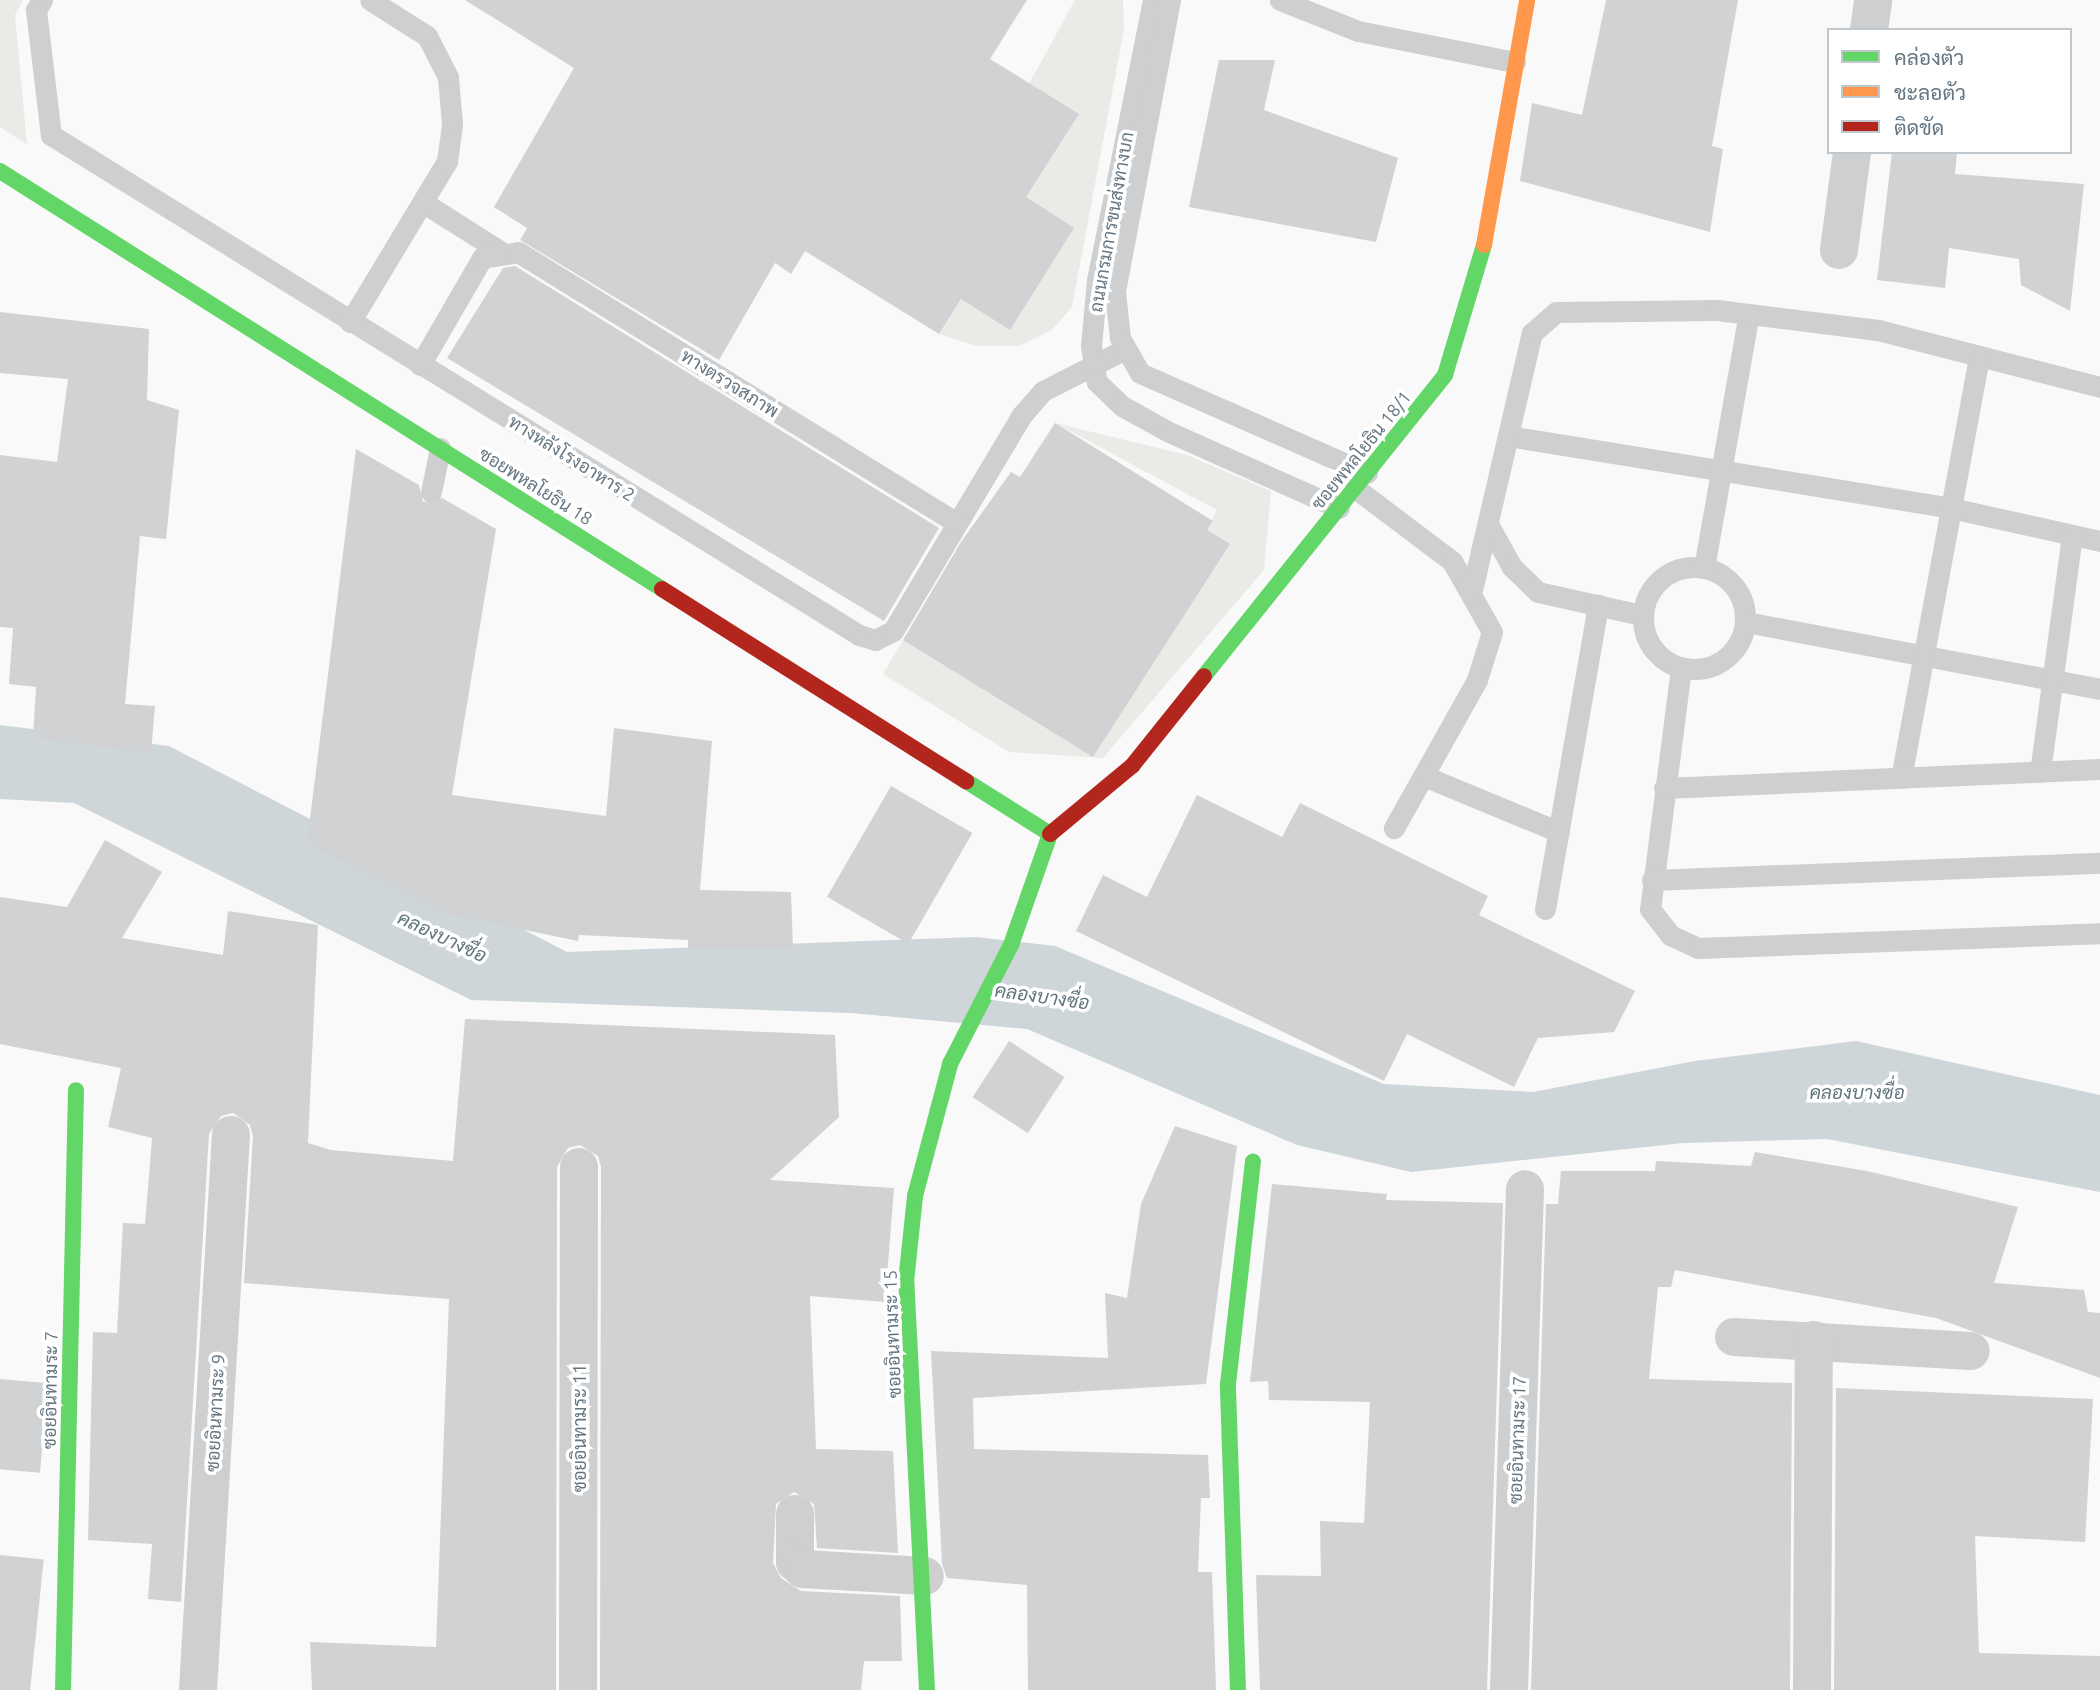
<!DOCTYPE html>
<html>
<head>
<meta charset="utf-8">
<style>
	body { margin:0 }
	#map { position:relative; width:2100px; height:1690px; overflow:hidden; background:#f9f9f9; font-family:Ubuntu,Sarabun,sans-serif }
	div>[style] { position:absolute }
	.green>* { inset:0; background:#e8ebe6 }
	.water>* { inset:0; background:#ced6d9 }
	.building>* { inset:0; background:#d0d2d3; transform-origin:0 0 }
	.lane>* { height:21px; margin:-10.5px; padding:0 10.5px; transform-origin:10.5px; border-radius:10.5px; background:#cecfd0 }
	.lane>.ring { margin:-10.5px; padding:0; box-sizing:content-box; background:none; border:21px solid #cecfd0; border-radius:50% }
	.street>* { height:38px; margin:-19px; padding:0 19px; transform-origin:19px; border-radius:19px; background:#cecfd0 }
	.fast>* { height:16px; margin:-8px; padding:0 8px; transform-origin:8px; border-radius:8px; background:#63d668 }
	.slow>* { height:16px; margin:-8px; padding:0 8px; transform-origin:8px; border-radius:8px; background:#ff974d }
	.jam>* { height:16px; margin:-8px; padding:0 8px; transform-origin:8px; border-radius:8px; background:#b3261e }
	span { translate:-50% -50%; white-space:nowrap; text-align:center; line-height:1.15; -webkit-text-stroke:7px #fff; paint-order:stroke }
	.street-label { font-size:18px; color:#657683 }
	.water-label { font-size:19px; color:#60757c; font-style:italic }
	.legend { position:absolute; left:1827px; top:28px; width:245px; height:126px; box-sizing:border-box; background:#fff; border:2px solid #c1c8cd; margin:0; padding:9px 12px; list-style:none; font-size:21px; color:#657683 }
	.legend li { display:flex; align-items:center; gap:14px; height:35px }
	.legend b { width:35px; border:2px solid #c1c8cd }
</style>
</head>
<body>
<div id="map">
	<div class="green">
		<div style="clip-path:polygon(0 0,23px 0,15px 15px,27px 144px,0 127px)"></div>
		<div style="clip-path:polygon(1075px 0,1123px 0,1124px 29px,1072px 307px,1052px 330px,1019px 346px,976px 346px,939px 334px,1078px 114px,1029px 84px)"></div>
		<div style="clip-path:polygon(1055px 423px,1187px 455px,1271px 491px,1264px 570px,1103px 758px,1009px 752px,883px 674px,903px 640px,1089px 745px,1217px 510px)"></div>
	</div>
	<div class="water">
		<div style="clip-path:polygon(0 725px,169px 746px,567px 952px,976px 937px,1055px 946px,1384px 1084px,1533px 1092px,1695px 1061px,1856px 1041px,2100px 1095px,2100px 1192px,1827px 1139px,1683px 1143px,1411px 1172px,1297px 1145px,1027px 1029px,851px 1013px,471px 1000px,74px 803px,0 799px)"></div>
	</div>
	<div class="building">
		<div style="clip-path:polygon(465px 0,1027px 0,990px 59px,1079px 114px,1026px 197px,1074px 228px,1010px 330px,961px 299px,939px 334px,805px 251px,791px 274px,775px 263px,719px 360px,520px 240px,527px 228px,494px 207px,574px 68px)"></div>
		<div style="clip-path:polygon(1606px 0,1738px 0,1712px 146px,1723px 149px,1710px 232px,1520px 181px,1532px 103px,1582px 115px)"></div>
		<div style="clip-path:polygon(1219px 60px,1275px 60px,1264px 110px,1398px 158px,1376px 242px,1189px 207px)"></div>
		<div style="clip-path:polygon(1892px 152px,1957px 152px,1955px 174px,2084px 184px,2070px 311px,2021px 285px,2019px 259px,1949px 248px,1945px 288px,1877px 280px)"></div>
		<div style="clip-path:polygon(515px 266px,939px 528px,884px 621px,447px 358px,503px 268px)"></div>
		<div style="clip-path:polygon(0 312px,149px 329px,147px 400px,179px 410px,166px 539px,140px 536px,125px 704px,155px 706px,151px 753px,33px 738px,36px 687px,9px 684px,13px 628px,0 627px,0 455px,57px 462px,68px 379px,0 373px)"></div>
		<div style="clip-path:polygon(1055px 423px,1213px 521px,1207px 530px,1230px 544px,1093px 757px,903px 640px,961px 542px,1011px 472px,1020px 477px)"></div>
		<div style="clip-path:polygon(356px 449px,419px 485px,423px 502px,442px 498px,496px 529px,452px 795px,606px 816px,614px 728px,712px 741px,700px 890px,791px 892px,793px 948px,688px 949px,688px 940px,579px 935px,578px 941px,438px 912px,307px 843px)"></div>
		<div style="left:891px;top:786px;width:94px;height:128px;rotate:30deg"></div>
		<div style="clip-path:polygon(1197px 795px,1282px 837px,1300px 803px,1488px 896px,1479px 915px,1635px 991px,1614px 1032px,1538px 1038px,1514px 1087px,1407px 1034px,1384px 1081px,1076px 931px,1103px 875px,1147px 897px)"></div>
		<div style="clip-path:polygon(105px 840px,162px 872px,122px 938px,223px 955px,228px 911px,318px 925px,308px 1143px,331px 1150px,453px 1161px,465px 1019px,835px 1035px,839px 1117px,770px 1180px,894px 1188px,885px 1302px,810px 1296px,816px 1449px,893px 1451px,898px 1553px,817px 1548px,814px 1504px,794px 1492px,776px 1504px,773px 1563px,781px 1578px,801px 1591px,900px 1596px,902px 1661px,864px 1661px,861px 1690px,600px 1690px,601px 1167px,598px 1156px,580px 1145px,568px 1148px,557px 1167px,556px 1690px,312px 1690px,310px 1642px,436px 1647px,449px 1299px,244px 1283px,253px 1136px,250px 1125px,233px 1113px,221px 1116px,209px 1134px,181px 1602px,148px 1599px,152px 1544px,88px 1540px,93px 1332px,117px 1333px,123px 1223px,145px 1224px,152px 1138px,108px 1127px,121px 1068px,0 1044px,0 897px,67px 907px)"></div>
		<div style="left:1009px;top:1041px;width:66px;height:67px;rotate:33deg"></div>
		<div style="clip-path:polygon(1175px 1126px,1237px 1146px,1206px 1384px,973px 1398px,974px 1449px,1208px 1455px,1210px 1498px,1201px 1498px,1198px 1572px,1212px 1572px,1216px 1690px,1028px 1690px,1027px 1585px,947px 1578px,942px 1564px,931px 1351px,1108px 1358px,1105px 1293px,1127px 1298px,1141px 1204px)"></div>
		<div style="clip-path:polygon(1755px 1152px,1867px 1171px,2018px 1207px,1994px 1283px,2084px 1290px,2088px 1312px,2100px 1313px,2100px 1378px,1936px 1318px,1675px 1270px,1671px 1287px,1658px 1287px,1649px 1379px,1792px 1383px,1790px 1690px,1531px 1690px,1546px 1204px,1558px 1204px,1561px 1171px,1655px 1171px,1656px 1161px,1751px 1166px)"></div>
		<div style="clip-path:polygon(1272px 1184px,1387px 1194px,1386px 1200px,1503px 1203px,1487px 1690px,1260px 1690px,1256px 1575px,1321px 1576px,1320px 1521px,1364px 1523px,1370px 1402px,1269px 1400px,1268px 1381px,1250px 1382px)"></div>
		<div style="left:0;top:1379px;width:48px;height:90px;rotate:5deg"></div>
		<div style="clip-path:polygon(1836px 1388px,2093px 1399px,2085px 1542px,1975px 1536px,1979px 1653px,2100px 1656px,2100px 1690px,1834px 1690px)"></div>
		<div style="left:0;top:1555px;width:44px;height:135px;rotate:6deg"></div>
	</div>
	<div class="lane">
		<div style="left:42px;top:0;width:12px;rotate:121deg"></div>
		<div style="left:36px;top:10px;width:126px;rotate:83.2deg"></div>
		<div style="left:51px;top:135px;width:950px;rotate:31.75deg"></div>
		<div style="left:859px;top:635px;width:17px;rotate:17deg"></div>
		<div style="left:875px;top:640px;width:20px;rotate:-27deg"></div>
		<div style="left:893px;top:631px;width:250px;rotate:-59.2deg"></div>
		<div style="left:1021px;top:416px;width:33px;rotate:-49deg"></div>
		<div style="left:1043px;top:391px;width:92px;rotate:-27.1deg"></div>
		<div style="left:1153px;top:0;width:286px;rotate:101.3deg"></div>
		<div style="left:1097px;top:280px;width:66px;rotate:95.2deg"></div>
		<div style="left:1091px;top:346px;width:36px;rotate:81deg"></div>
		<div style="left:1097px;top:382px;width:35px;rotate:44deg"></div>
		<div style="left:1122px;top:406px;width:54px;rotate:29deg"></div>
		<div style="left:1169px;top:432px;width:186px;rotate:24.1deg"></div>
		<div style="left:1170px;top:0;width:297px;rotate:100.7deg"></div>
		<div style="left:1115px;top:292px;width:46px;rotate:83.8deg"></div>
		<div style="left:1120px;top:338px;width:40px;rotate:60.3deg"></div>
		<div style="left:1140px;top:373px;width:248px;rotate:23.8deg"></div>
		<div style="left:1280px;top:0;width:84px;rotate:21.7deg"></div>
		<div style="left:1358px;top:31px;width:160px;rotate:11.2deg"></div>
		<div style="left:424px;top:203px;width:90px;rotate:32.3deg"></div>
		<div style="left:350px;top:322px;width:188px;rotate:-58.9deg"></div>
		<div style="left:447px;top:161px;width:37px;rotate:-82deg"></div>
		<div style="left:452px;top:124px;width:47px;rotate:-94.9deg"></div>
		<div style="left:448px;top:77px;width:46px;rotate:-117.1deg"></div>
		<div style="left:427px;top:36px;width:67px;rotate:-147.7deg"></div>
		<div style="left:420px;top:365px;width:124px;rotate:-59.9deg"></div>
		<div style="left:482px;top:258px;width:36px;rotate:-9deg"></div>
		<div style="left:518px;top:252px;width:516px;rotate:31.69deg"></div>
		<div style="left:1508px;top:436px;width:449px;rotate:9.2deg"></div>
		<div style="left:1951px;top:508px;width:153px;rotate:12.5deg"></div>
		<div style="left:1355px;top:488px;width:121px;rotate:37deg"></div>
		<div style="left:1452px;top:561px;width:81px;rotate:60.6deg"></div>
		<div style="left:1492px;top:632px;width:50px;rotate:107.4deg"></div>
		<div style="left:1477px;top:680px;width:170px;rotate:119.3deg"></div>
		<div style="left:431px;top:492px;width:45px;rotate:-78.4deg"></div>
		<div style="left:1488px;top:524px;width:49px;rotate:60.8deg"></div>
		<div style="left:1512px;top:567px;width:36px;rotate:44deg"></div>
		<div style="left:1538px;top:592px;width:107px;rotate:12.5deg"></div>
		<div class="ring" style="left:1643px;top:567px;width:81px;height:81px"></div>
		<div style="left:1704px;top:568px;width:258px;rotate:-80deg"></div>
		<div style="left:1472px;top:590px;width:264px;rotate:-76.9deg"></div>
		<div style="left:1532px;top:333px;width:32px;rotate:-41deg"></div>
		<div style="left:1556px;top:312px;width:161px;rotate:-0.7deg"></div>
		<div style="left:1717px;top:310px;width:162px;rotate:7.1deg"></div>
		<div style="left:1878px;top:330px;width:229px;rotate:14.4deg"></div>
		<div style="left:1746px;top:622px;width:360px;rotate:10.7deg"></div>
		<div style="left:1681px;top:668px;width:243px;rotate:97.3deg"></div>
		<div style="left:1650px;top:909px;width:33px;rotate:52deg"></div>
		<div style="left:1670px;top:935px;width:31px;rotate:25deg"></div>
		<div style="left:1698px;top:948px;width:402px;rotate:-2.1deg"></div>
		<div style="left:2040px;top:772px;width:239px;rotate:-82.3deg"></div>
		<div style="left:1424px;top:776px;width:146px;rotate:22.5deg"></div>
		<div style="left:1901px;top:778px;width:429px;rotate:-79.5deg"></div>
		<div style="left:1664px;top:788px;width:436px;rotate:-2.5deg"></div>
		<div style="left:1652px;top:880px;width:448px;rotate:-2.2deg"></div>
		<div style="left:1545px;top:909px;width:309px;rotate:-80.1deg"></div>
	</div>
	<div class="street">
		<div style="left:1869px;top:30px;width:30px;rotate:-82deg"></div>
		<div style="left:1839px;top:250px;width:99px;rotate:-82.4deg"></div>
		<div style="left:1734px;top:1337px;width:237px;rotate:3.4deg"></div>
		<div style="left:795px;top:1514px;width:48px;rotate:90deg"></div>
		<div style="left:795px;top:1562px;width:11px;rotate:41deg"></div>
		<div style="left:803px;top:1569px;width:122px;rotate:3.3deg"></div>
		<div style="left:198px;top:1690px;width:556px;rotate:-86.6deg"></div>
		<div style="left:578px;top:1690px;width:523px;rotate:-89.89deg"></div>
		<div style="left:1509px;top:1690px;width:501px;rotate:-88.17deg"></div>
		<div style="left:1812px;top:1690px;width:350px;rotate:-89.7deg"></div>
	</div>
	<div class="fast">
		<div style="left:0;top:171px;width:783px;rotate:32.27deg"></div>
		<div style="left:1204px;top:676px;width:386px;rotate:-51.3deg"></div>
		<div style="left:1445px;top:375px;width:136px;rotate:-73.3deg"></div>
		<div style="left:966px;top:781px;width:99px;rotate:32.2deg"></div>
		<div style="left:63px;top:1690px;width:600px;rotate:-88.76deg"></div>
		<div style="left:927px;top:1690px;width:409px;rotate:-92.9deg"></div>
		<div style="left:906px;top:1282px;width:86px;rotate:-84deg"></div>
		<div style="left:915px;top:1196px;width:137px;rotate:-75.1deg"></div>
		<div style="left:950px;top:1064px;width:134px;rotate:-62.9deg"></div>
		<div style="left:1011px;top:945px;width:118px;rotate:-70.6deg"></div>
		<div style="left:1238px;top:1690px;width:306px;rotate:-91.9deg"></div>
		<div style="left:1228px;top:1384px;width:224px;rotate:-83.6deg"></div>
	</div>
	<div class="slow">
		<div style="left:1484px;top:245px;width:249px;rotate:-80deg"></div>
	</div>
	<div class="jam">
		<div style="left:662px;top:589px;width:360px;rotate:32.3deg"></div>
		<div style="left:1050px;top:834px;width:107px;rotate:-39.7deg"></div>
		<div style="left:1132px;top:766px;width:115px;rotate:-51.3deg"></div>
	</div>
	<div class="street-label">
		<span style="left:1111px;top:222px;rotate:-80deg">ถนนกรมการขนส่งทางบก</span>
		<span style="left:730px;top:383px;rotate:32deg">ทางตรวจสภาพ</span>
		<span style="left:1361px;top:450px;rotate:-51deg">ซอยพหลโยธิน 18/1</span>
		<span style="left:572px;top:458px;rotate:32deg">ทางหลังโรงอาหาร 2</span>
		<span style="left:536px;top:486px;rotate:32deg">ซอยพหลโยธิน 18</span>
		<span style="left:892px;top:1334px;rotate:-92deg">ซอยอินทามระ 15</span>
		<span style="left:50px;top:1390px;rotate:-89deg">ซอยอินทามระ 7</span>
		<span style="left:215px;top:1413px;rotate:-87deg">ซอยอินทามระ 9</span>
		<span style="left:579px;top:1428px;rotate:-90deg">ซอยอินทามระ 11</span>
		<span style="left:1517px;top:1440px;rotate:-88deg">ซอยอินทามระ 17</span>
	</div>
	<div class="water-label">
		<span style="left:442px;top:937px;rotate:25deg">คลองบางซื่อ</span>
		<span style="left:1042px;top:997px;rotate:8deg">คลองบางซื่อ</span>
		<span style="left:1857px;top:1093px">คลองบางซื่อ</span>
	</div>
	<ul class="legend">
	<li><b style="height:9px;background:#63d668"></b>คล่องตัว</li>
	<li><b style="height:9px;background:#ff974d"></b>ชะลอตัว</li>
	<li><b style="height:9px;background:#b3261e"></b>ติดขัด</li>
	</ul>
</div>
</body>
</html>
